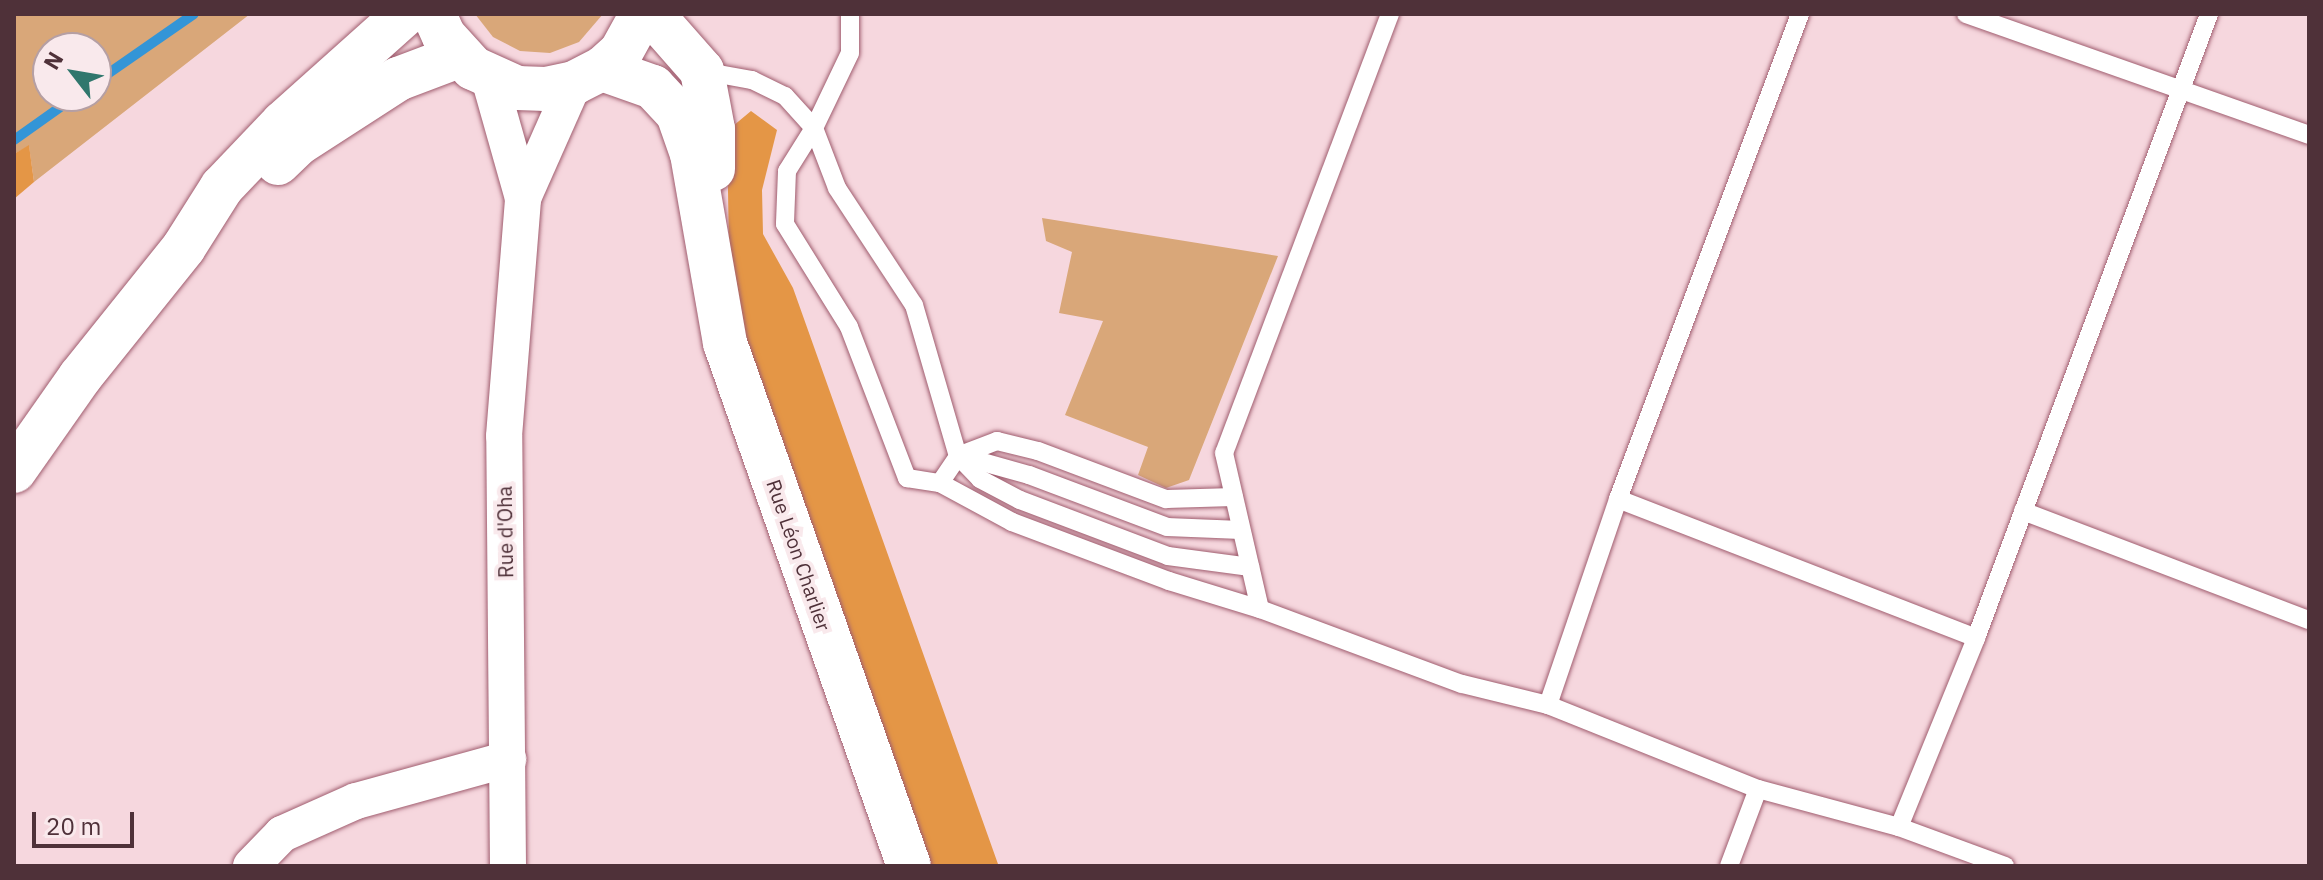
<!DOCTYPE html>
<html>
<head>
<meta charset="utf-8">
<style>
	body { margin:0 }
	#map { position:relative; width:2323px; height:880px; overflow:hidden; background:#f6d7de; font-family:"IBM Plex Sans",sans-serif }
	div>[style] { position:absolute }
	.green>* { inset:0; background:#d9a779 }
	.forest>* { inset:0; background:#e49646 }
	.stream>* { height:10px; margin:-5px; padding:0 5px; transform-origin:5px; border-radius:5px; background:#3395d7 }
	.roads { filter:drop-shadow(0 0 2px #a05d6f) drop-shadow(0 0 2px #a05d6f) }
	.service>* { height:18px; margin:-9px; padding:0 9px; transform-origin:9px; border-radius:9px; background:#fff }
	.minor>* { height:36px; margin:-18px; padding:0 18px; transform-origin:18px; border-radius:18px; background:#fff }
	.tertiary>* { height:44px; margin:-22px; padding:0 22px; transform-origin:22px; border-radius:22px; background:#fff }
	.secondary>* { height:44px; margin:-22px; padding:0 22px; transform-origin:22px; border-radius:22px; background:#fff }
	span { translate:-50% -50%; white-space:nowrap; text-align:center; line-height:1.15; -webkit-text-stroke:8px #f9e9ec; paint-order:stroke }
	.street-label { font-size:20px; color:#4f3139 }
	.frame { position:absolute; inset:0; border:16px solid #4f3139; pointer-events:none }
	.north { position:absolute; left:32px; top:32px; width:80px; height:80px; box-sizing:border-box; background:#f9e9ec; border:2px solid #b59fa4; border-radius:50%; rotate:301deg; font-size:22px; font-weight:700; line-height:32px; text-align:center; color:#4f3139 }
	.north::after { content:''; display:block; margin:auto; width:28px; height:36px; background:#30776d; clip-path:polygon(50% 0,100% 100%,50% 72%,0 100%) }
	.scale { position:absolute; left:32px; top:812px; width:102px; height:36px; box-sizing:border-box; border:4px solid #4f3139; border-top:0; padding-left:10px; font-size:24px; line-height:28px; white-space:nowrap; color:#4f3139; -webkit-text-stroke:6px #f9e9ec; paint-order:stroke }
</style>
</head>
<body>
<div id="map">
	<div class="green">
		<div style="clip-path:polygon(evenodd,14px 14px,250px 14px,34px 182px,29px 146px,14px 154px,14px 14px,48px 48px,96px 48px,96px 96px,48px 96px,48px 48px)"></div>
		<div style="clip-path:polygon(475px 14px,603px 14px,579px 42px,550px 53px,520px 51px,493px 37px)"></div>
		<div style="clip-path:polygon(1042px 218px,1278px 256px,1189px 480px,1166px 488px,1138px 475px,1148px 447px,1065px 415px,1103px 321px,1059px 313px,1072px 252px,1046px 241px)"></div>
	</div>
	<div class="forest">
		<div style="clip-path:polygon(751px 111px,777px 130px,762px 190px,763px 234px,793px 288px,998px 864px,1003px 866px,920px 866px,730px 311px,727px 131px)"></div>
		<div style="clip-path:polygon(29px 145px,34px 182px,14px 199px,14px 154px)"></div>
	</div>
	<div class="stream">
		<div style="left:96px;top:82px;width:119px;rotate:-34.8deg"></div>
		<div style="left:14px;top:140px;width:76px;rotate:-35.4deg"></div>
	</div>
	<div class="roads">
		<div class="service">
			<div style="left:850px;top:14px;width:39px;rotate:90deg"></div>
			<div style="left:850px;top:53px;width:83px;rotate:115.6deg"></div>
			<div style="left:814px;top:128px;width:51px;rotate:122.1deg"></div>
			<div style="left:787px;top:171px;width:53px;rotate:92.2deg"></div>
			<div style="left:785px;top:224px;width:121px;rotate:58.1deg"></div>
			<div style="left:849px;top:327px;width:162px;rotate:69deg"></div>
			<div style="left:907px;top:478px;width:33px;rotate:9deg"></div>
			<div style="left:940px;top:483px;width:82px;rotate:28.4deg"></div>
			<div style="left:1012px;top:522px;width:168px;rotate:20.6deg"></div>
			<div style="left:1169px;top:581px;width:95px;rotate:17.1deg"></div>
			<div style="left:1390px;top:14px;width:469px;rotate:110.7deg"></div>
			<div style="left:1224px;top:453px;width:160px;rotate:77deg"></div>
			<div style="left:1260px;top:609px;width:215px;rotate:20.4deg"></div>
			<div style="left:1462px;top:684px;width:89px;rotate:13.7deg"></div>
			<div style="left:1548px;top:705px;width:226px;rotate:21.8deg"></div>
			<div style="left:1758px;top:789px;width:146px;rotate:15.1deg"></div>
			<div style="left:1899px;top:827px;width:113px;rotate:20.2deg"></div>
			<div style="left:1966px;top:14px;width:364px;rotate:19.4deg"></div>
			<div style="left:702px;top:71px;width:51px;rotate:10.2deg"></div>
			<div style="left:752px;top:80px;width:37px;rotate:26deg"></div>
			<div style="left:785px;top:96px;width:43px;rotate:47.8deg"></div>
			<div style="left:814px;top:128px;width:64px;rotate:69deg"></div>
			<div style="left:837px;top:188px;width:140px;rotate:56.7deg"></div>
			<div style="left:914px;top:305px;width:157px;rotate:73.8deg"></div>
			<div style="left:958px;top:456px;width:32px;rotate:46deg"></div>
			<div style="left:980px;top:479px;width:45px;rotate:27.7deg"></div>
			<div style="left:1020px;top:500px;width:158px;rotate:20.7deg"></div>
			<div style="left:1168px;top:556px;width:83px;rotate:7.6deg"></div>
			<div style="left:961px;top:456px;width:71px;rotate:15.6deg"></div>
			<div style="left:1029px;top:475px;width:147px;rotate:20.6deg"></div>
			<div style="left:1167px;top:527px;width:74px;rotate:2.3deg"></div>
			<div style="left:940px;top:483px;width:32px;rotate:-56deg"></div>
			<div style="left:958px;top:456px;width:42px;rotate:-21deg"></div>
			<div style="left:997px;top:441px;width:42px;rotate:13.7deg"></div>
			<div style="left:1038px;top:451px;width:137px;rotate:20.6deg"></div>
			<div style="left:1166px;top:499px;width:68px;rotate:-1.7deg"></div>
			<div style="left:1618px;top:499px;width:384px;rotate:21.2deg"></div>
			<div style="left:2023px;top:511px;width:306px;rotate:20.9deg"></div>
			<div style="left:1548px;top:705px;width:218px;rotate:-71.2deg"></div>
			<div style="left:1618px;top:499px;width:518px;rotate:-69.43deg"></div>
			<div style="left:1899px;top:827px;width:204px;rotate:-67.8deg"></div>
			<div style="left:1976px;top:638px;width:666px;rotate:-69.52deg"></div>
			<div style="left:1729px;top:866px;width:82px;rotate:-69.4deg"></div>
		</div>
		<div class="minor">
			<div style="left:489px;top:78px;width:125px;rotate:74.2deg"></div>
			<div style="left:251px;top:866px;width:45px;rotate:-45.9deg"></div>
			<div style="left:282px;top:834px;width:81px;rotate:-24deg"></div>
			<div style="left:356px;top:801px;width:158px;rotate:-15.4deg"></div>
			<div style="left:508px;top:866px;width:430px;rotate:-90.5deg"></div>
			<div style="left:504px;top:436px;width:239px;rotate:-85.4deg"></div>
			<div style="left:523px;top:198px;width:126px;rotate:-66.1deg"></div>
		</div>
		<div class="tertiary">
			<div style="left:652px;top:14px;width:76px;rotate:48.7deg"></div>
			<div style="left:702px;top:71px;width:59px;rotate:79.3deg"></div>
			<div style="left:713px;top:129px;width:40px;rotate:90deg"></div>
			<div style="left:602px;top:69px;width:54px;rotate:19.4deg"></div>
			<div style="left:653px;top:87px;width:37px;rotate:47deg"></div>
			<div style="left:678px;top:114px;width:42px;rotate:70.7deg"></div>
			<div style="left:692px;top:154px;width:192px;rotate:80.1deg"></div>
			<div style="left:725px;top:343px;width:554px;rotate:70.62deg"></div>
		</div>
		<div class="secondary">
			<div style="left:434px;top:14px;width:24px;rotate:66deg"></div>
			<div style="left:444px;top:36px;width:43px;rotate:47.8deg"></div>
			<div style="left:473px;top:68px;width:48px;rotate:24.4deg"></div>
			<div style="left:517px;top:88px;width:29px;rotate:2deg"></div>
			<div style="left:546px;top:89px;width:29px;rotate:-12deg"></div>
			<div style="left:574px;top:83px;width:31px;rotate:-27deg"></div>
			<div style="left:602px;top:69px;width:25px;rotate:-42deg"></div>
			<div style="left:621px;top:52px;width:43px;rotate:-61.1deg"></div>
			<div style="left:278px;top:163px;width:29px;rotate:-44deg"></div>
			<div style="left:299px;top:143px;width:118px;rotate:-32.9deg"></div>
			<div style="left:398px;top:79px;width:65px;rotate:-20.7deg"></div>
			<div style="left:14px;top:471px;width:115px;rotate:-54.9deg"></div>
			<div style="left:80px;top:377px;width:166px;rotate:-51.3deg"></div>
			<div style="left:184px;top:247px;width:71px;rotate:-57.7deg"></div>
			<div style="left:222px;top:187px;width:88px;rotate:-46.4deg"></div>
			<div style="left:283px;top:123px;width:164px;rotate:-41.8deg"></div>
		</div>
	</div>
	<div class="street-label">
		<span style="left:505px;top:532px;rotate:-91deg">Rue d'Oha</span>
		<span style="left:799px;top:555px;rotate:71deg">Rue Léon Charlier</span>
	</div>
	<div class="frame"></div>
	<div class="north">N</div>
	<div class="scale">20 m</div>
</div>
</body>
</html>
